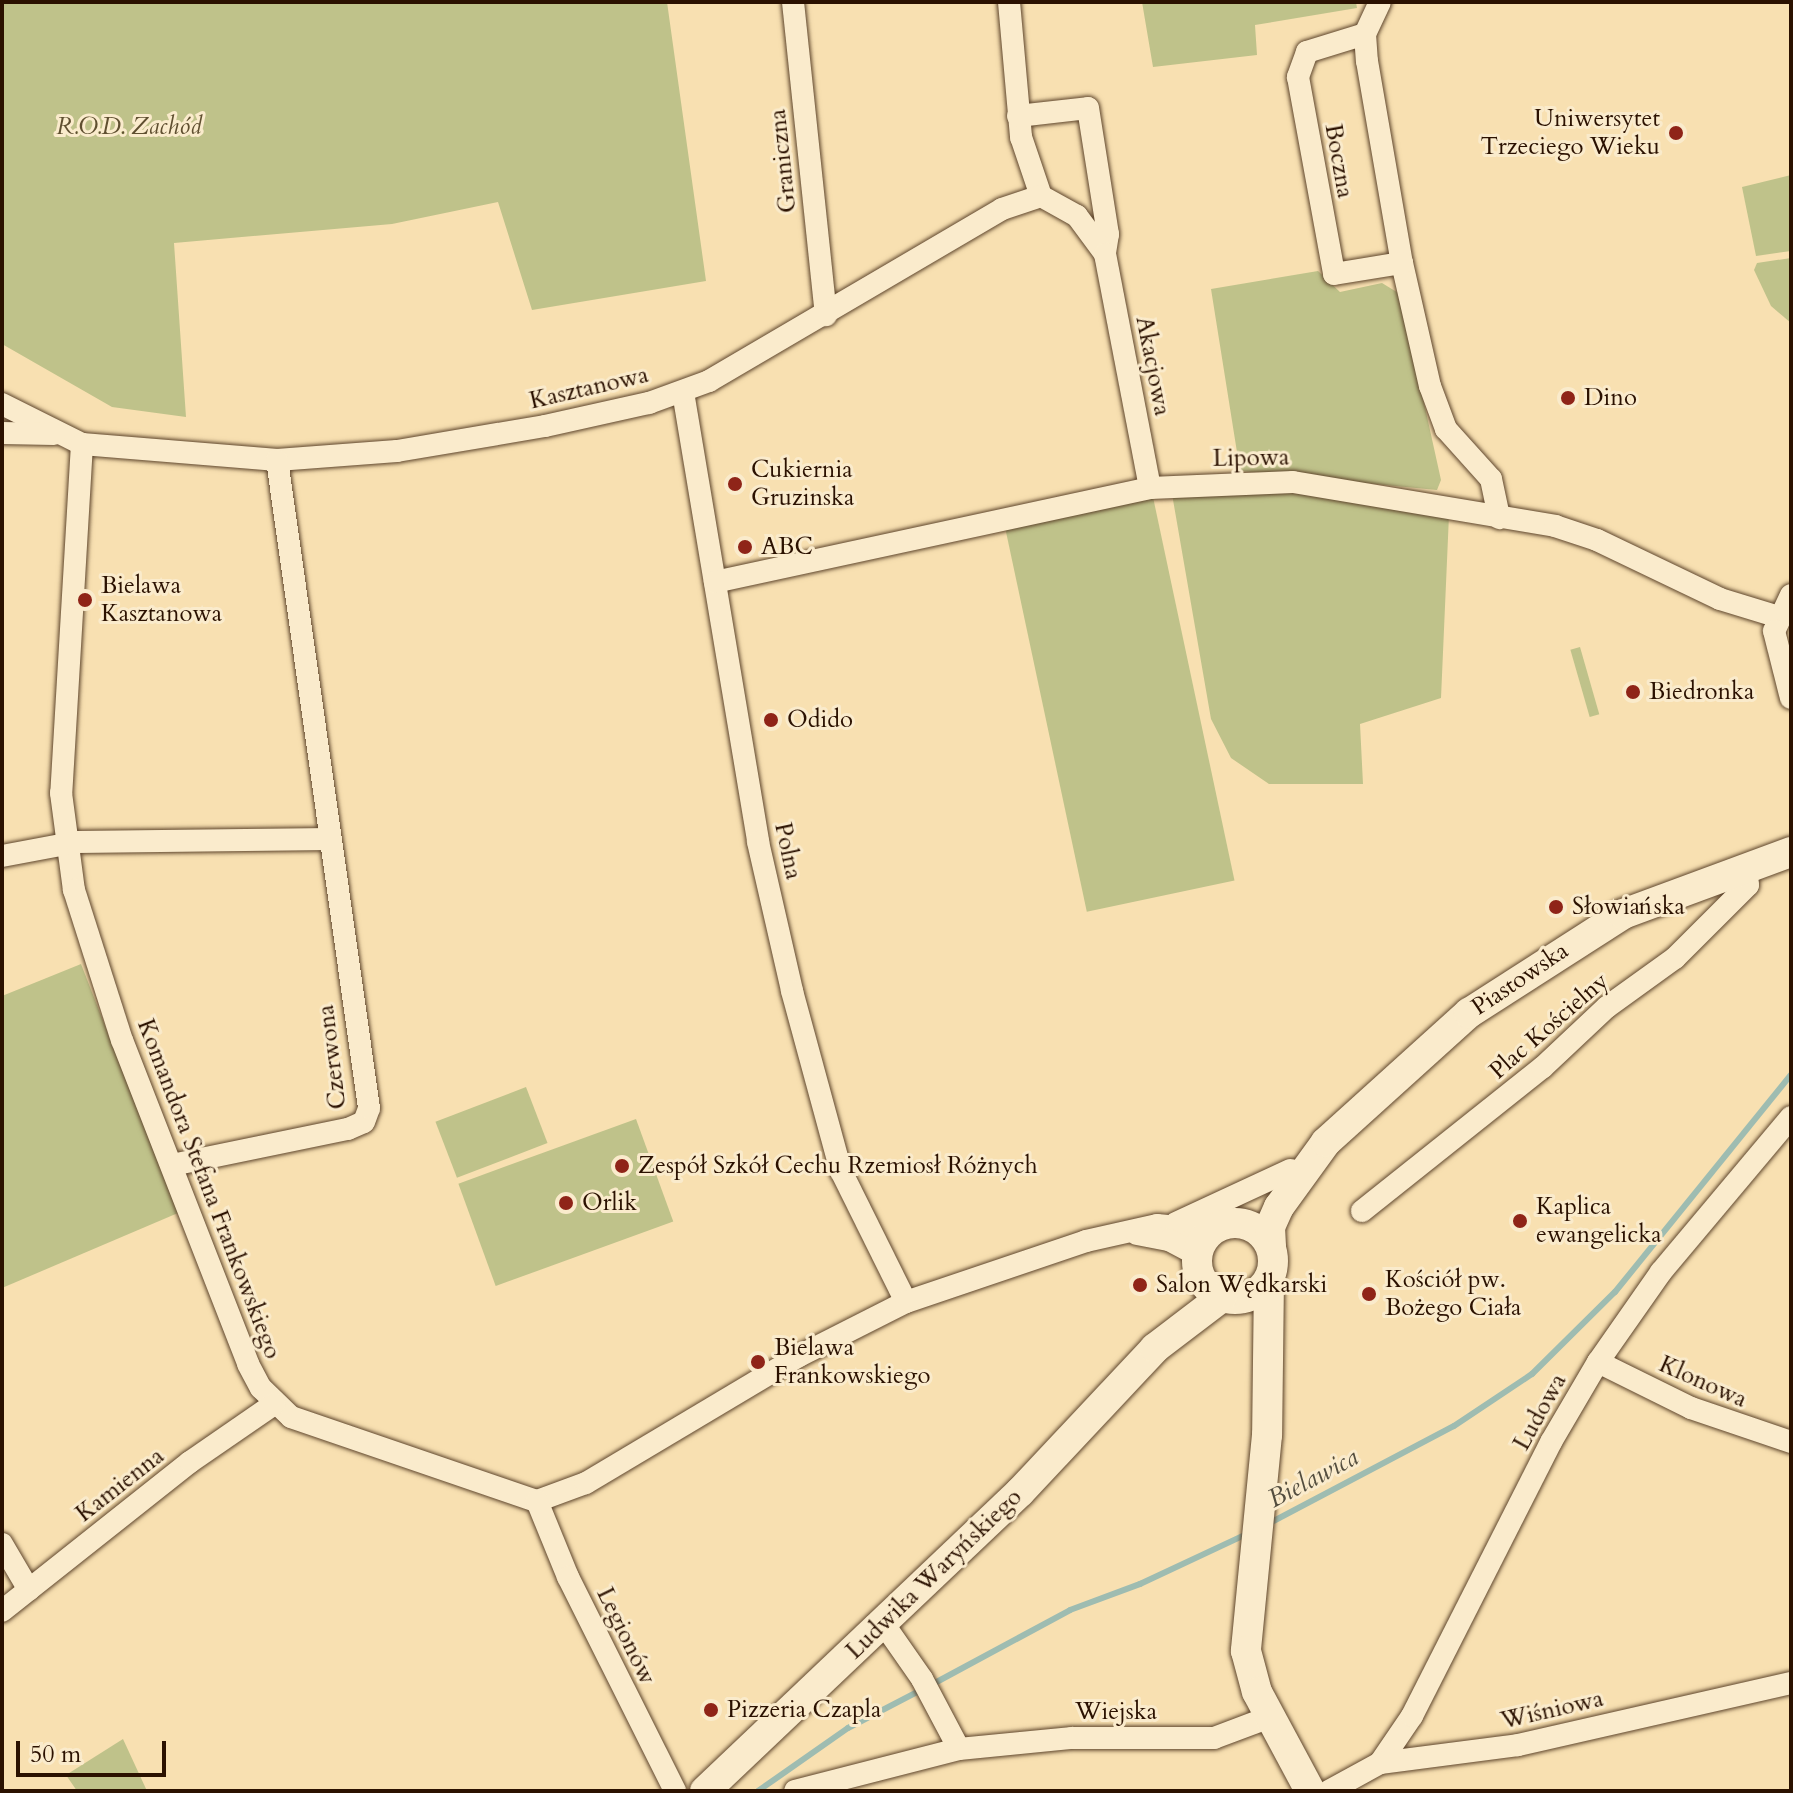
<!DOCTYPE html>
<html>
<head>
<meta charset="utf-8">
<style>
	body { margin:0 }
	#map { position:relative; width:1793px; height:1793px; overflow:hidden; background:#f8e0b1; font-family:Cardo,serif }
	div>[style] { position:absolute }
	.green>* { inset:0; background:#bfc28a; transform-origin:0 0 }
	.stream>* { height:6px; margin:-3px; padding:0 3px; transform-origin:3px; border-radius:3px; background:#9ebcb1 }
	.roads { filter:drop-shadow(0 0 2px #5e452c) drop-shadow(0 0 2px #5e452c) }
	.street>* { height:22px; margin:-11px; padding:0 11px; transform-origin:11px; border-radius:11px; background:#faebcc }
	.secondary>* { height:30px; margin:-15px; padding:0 15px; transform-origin:15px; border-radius:15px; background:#faebcc }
	.secondary>.ring { margin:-15px; padding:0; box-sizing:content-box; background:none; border:30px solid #faebcc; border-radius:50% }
	.dots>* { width:22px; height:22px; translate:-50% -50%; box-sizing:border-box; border:4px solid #faebcc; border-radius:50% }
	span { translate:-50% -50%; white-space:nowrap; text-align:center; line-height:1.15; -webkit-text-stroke:6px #faebcc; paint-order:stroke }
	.poi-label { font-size:24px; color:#2b1100 }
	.right { translate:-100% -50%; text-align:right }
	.left { translate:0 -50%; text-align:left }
	.park-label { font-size:24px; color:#5f4f30; font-style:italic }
	.street-label { font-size:24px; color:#2b1100 }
	.water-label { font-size:26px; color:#534d3e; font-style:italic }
	.frame { position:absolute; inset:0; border:4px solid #2b1100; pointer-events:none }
	.scale { position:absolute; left:16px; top:1741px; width:150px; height:36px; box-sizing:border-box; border:4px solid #2b1100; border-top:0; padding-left:10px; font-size:24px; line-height:28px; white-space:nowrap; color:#2b1100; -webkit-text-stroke:6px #faebcc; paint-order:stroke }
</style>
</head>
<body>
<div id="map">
	<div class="green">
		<div style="clip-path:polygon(2px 2px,667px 2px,706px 281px,532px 310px,498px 202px,392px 224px,174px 243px,186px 417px,112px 407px,2px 344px)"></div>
		<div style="clip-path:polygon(1142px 2px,1356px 2px,1357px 8px,1255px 25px,1257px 55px,1153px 67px)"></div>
		<div style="clip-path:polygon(1791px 175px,1791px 251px,1756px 256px,1742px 187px)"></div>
		<div style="clip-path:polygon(1791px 258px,1791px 323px,1771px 306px,1754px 270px,1757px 263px)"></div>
		<div style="clip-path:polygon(1318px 271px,1340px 292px,1382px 283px,1400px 294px,1441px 480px,1437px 490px,1240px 471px,1211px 289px)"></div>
		<div style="clip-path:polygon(1285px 492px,1449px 515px,1441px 698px,1360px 724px,1363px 784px,1269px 784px,1231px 758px,1211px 719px,1172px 494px)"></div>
		<div style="left:1153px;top:497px;width:392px;height:151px;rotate:78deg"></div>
		<div style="left:1580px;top:647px;width:70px;height:10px;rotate:74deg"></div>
		<div style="clip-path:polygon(81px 964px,178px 1213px,2px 1288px,2px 996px)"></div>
		<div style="left:526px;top:1087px;width:60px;height:97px;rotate:69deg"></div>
		<div style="left:636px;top:1119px;width:109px;height:189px;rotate:70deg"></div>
		<div style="clip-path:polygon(123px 1739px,147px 1791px,77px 1791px,66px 1775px)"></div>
	</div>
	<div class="stream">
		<div style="left:1266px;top:1525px;width:212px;rotate:-27.8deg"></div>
		<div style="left:1454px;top:1426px;width:94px;rotate:-33.7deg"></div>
		<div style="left:1532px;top:1374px;width:117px;rotate:-44.7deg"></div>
		<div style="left:1615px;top:1292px;width:279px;rotate:-51deg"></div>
		<div style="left:931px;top:1685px;width:158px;rotate:-28.3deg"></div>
		<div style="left:1070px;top:1610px;width:75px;rotate:-20.4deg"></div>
		<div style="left:1140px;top:1584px;width:120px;rotate:-25.1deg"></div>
		<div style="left:758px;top:1791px;width:110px;rotate:-35deg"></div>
		<div style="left:848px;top:1728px;width:82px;rotate:-27.5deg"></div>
	</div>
	<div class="roads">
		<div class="street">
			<div style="left:793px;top:2px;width:315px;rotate:84deg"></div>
			<div style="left:1009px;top:2px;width:136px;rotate:84.9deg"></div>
			<div style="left:1021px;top:137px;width:62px;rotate:71.3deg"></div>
			<div style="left:1380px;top:2px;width:35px;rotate:115deg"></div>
			<div style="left:1365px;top:34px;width:27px;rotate:86deg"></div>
			<div style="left:1367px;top:61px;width:205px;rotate:80.2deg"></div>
			<div style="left:1402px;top:263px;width:126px;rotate:77.2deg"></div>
			<div style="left:1430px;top:386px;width:46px;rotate:69.6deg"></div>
			<div style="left:1446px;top:429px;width:67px;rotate:48deg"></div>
			<div style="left:1491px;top:479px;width:40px;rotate:78deg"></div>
			<div style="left:1365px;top:34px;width:61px;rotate:162.8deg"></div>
			<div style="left:1307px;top:52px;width:27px;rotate:110deg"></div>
			<div style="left:1298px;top:77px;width:200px;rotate:79.6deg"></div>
			<div style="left:1334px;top:274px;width:69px;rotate:-9.2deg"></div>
			<div style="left:1018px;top:116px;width:70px;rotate:-6.5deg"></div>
			<div style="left:1088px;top:108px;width:128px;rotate:81deg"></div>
			<div style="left:1108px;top:234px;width:20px;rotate:99deg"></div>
			<div style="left:683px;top:392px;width:456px;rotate:80.5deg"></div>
			<div style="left:758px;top:842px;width:153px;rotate:77.1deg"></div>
			<div style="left:792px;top:991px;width:187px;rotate:74.8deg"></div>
			<div style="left:841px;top:1171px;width:146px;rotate:63.6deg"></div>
			<div style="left:2px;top:404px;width:89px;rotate:26.6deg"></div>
			<div style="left:82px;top:444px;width:196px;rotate:4.7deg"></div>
			<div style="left:277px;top:460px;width:120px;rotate:-4.3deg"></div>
			<div style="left:397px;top:451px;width:150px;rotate:-9.6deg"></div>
			<div style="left:545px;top:426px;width:107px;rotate:-12.5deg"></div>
			<div style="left:649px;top:403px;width:64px;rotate:-20.1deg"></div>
			<div style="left:709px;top:381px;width:340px;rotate:-30.4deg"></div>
			<div style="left:1002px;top:209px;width:41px;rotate:-18.4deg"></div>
			<div style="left:1041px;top:196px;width:41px;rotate:29.1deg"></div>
			<div style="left:1077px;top:216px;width:47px;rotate:53.6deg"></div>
			<div style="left:1105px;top:254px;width:238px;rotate:79.1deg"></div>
			<div style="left:2px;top:433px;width:52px;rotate:1.1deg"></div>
			<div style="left:82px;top:444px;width:350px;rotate:93.4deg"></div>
			<div style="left:61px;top:793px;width:98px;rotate:82.4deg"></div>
			<div style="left:74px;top:890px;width:157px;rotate:72.3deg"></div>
			<div style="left:122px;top:1040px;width:348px;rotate:68.7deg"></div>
			<div style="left:248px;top:1364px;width:27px;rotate:62deg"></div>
			<div style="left:261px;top:1388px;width:42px;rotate:44deg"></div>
			<div style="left:291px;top:1417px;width:260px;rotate:18.9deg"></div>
			<div style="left:537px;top:1501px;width:52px;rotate:-20.2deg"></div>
			<div style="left:586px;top:1483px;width:248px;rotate:-30.8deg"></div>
			<div style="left:799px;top:1356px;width:120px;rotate:-26.8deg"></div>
			<div style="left:906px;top:1302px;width:190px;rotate:-18.7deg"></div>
			<div style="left:1086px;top:1241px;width:73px;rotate:-12.7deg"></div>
			<div style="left:1157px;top:1225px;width:54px;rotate:5.3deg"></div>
			<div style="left:715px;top:582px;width:445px;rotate:-12.2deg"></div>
			<div style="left:1150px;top:488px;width:143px;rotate:-2.4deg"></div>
			<div style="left:1293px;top:482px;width:266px;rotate:9.5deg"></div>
			<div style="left:1555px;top:526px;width:44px;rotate:18.4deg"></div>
			<div style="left:1597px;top:540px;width:136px;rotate:25.6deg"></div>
			<div style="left:1720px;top:599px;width:59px;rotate:16.9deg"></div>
			<div style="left:1791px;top:595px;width:40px;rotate:115deg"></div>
			<div style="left:1774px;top:631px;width:69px;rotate:75.8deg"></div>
			<div style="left:2px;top:856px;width:76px;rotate:-10.6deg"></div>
			<div style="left:77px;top:842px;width:253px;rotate:-0.7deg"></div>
			<div style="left:172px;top:1165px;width:180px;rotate:-11.6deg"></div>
			<div style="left:348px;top:1129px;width:17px;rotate:-24deg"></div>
			<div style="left:364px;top:1122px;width:15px;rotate:-70deg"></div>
			<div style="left:369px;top:1108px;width:654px;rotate:-98.08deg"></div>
			<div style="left:1362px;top:1211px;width:230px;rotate:-38.5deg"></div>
			<div style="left:1542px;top:1068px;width:89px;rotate:-43.2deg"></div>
			<div style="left:1607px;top:1007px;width:84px;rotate:-35.8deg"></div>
			<div style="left:1675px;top:958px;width:103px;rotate:-45deg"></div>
			<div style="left:1748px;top:885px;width:18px;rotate:-96deg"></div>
			<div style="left:1176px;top:1223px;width:126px;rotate:-24.9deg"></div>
			<div style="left:1137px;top:1234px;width:33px;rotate:11deg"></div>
			<div style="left:1169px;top:1240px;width:32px;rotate:28deg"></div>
			<div style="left:1598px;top:1362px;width:104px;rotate:26.3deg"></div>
			<div style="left:1691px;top:1408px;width:106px;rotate:18.8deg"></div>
			<div style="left:537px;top:1501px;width:82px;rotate:67.8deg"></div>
			<div style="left:568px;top:1577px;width:239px;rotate:63.4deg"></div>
			<div style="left:2px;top:1544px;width:53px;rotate:59.6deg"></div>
			<div style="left:2px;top:1611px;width:240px;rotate:-38.4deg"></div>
			<div style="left:190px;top:1462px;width:102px;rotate:-34.6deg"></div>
			<div style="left:883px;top:1623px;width:68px;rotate:55.1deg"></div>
			<div style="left:922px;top:1679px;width:79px;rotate:62.1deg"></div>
			<div style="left:1380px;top:1763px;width:57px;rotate:-55.8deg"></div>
			<div style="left:1412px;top:1716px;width:307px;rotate:-63.1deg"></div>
			<div style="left:1551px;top:1442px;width:93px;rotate:-59.6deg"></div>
			<div style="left:1598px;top:1362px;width:110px;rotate:-55deg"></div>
			<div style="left:1661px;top:1272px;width:202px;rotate:-50deg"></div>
			<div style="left:795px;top:1791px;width:169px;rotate:-14.4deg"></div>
			<div style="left:959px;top:1749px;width:114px;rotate:-5.6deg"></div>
			<div style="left:1072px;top:1738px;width:142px"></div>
			<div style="left:1214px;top:1738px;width:60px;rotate:-20.6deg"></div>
			<div style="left:1329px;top:1791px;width:58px;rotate:-28.8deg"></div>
			<div style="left:1380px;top:1763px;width:139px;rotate:-7.4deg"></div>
			<div style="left:1518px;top:1745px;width:280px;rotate:-12.8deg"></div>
		</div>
		<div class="secondary">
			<div class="ring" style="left:1197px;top:1223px;width:46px;height:46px"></div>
			<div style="left:1271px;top:1246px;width:19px;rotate:-93deg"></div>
			<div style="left:1270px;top:1227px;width:22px;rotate:-66deg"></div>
			<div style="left:1279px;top:1207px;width:80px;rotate:-54.1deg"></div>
			<div style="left:1326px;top:1142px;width:193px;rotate:-42.1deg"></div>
			<div style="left:1469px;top:1013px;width:183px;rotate:-32.7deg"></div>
			<div style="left:1623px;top:914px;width:179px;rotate:-20.3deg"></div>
			<div style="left:1269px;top:1279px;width:156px;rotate:90.7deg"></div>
			<div style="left:1267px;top:1435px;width:217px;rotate:95.6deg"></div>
			<div style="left:1246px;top:1651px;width:42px;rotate:75deg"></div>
			<div style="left:1257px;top:1692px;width:112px;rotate:61.8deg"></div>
			<div style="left:705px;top:1791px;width:434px;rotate:-43.5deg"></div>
			<div style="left:1020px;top:1492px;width:197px;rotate:-46.8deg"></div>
			<div style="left:1155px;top:1348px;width:84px;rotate:-37.3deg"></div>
		</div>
	</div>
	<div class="dots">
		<div style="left:1676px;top:133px;background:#8f2418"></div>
		<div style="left:1568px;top:398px;background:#8f2418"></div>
		<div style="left:735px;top:484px;background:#8f2418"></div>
		<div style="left:745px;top:547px;background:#8f2418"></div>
		<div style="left:85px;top:600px;background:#8f2418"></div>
		<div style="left:1633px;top:692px;background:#8f2418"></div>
		<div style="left:771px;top:720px;background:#8f2418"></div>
		<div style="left:1556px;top:907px;background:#8f2418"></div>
		<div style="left:622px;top:1166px;background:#8f2418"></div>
		<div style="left:566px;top:1203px;background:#8f2418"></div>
		<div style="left:1520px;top:1221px;background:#8f2418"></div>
		<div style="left:1140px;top:1285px;background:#8f2418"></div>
		<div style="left:1369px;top:1294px;background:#8f2418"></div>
		<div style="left:758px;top:1362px;background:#8f2418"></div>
		<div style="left:711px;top:1710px;background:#8f2418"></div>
	</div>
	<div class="poi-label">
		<span class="right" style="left:1660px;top:133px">Uniwersytet<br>Trzeciego Wieku</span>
		<span class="left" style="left:1584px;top:398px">Dino</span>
		<span class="left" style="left:751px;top:484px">Cukiernia<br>Gruzinska</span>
		<span class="left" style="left:761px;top:547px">ABC</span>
		<span class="left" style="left:101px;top:600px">Bielawa<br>Kasztanowa</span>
		<span class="left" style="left:1649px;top:692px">Biedronka</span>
		<span class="left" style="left:787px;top:720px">Odido</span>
		<span class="left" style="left:1572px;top:907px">Słowiańska</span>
		<span class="left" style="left:638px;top:1166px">Zespół Szkół Cechu Rzemiosł Różnych</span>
		<span class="left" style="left:582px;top:1203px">Orlik</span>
		<span class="left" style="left:1536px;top:1221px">Kaplica<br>ewangelicka</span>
		<span class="left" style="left:1385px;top:1294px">Kościół pw.<br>Bożego Ciała</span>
		<span class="left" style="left:1156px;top:1285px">Salon Wędkarski</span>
		<span class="left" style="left:774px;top:1362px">Bielawa<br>Frankowskiego</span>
		<span class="left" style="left:727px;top:1710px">Pizzeria Czapla</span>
	</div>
	<div class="park-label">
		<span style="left:129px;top:127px">R.O.D. Zachód</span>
	</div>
	<div class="street-label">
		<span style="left:783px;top:161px;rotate:-96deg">Graniczna</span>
		<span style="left:1339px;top:161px;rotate:80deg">Boczna</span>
		<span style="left:1153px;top:366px;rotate:79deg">Akacjowa</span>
		<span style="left:589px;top:388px;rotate:-13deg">Kasztanowa</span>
		<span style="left:1251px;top:458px;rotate:-1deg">Lipowa</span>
		<span style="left:788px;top:851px;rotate:78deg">Polna</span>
		<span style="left:1520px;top:979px;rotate:-34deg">Piastowska</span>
		<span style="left:1549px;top:1026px;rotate:-41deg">Plac Kościelny</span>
		<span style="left:332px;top:1057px;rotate:-97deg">Czerwona</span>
		<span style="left:209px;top:1189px;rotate:69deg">Komandora Stefana Frankowskiego</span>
		<span style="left:1703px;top:1382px;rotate:24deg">Klonowa</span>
		<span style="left:1540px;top:1412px;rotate:-61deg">Ludowa</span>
		<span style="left:120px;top:1485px;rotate:-38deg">Kamienna</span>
		<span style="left:934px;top:1574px;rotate:-44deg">Ludwika Waryńskiego</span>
		<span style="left:626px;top:1636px;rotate:64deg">Legionów</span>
		<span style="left:1552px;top:1710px;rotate:-13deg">Wiśniowa</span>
		<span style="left:1116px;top:1712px">Wiejska</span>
	</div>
	<div class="water-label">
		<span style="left:1313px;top:1478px;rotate:-28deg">Bielawica</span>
	</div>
	<div class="frame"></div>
	<div class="scale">50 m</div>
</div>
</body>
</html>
